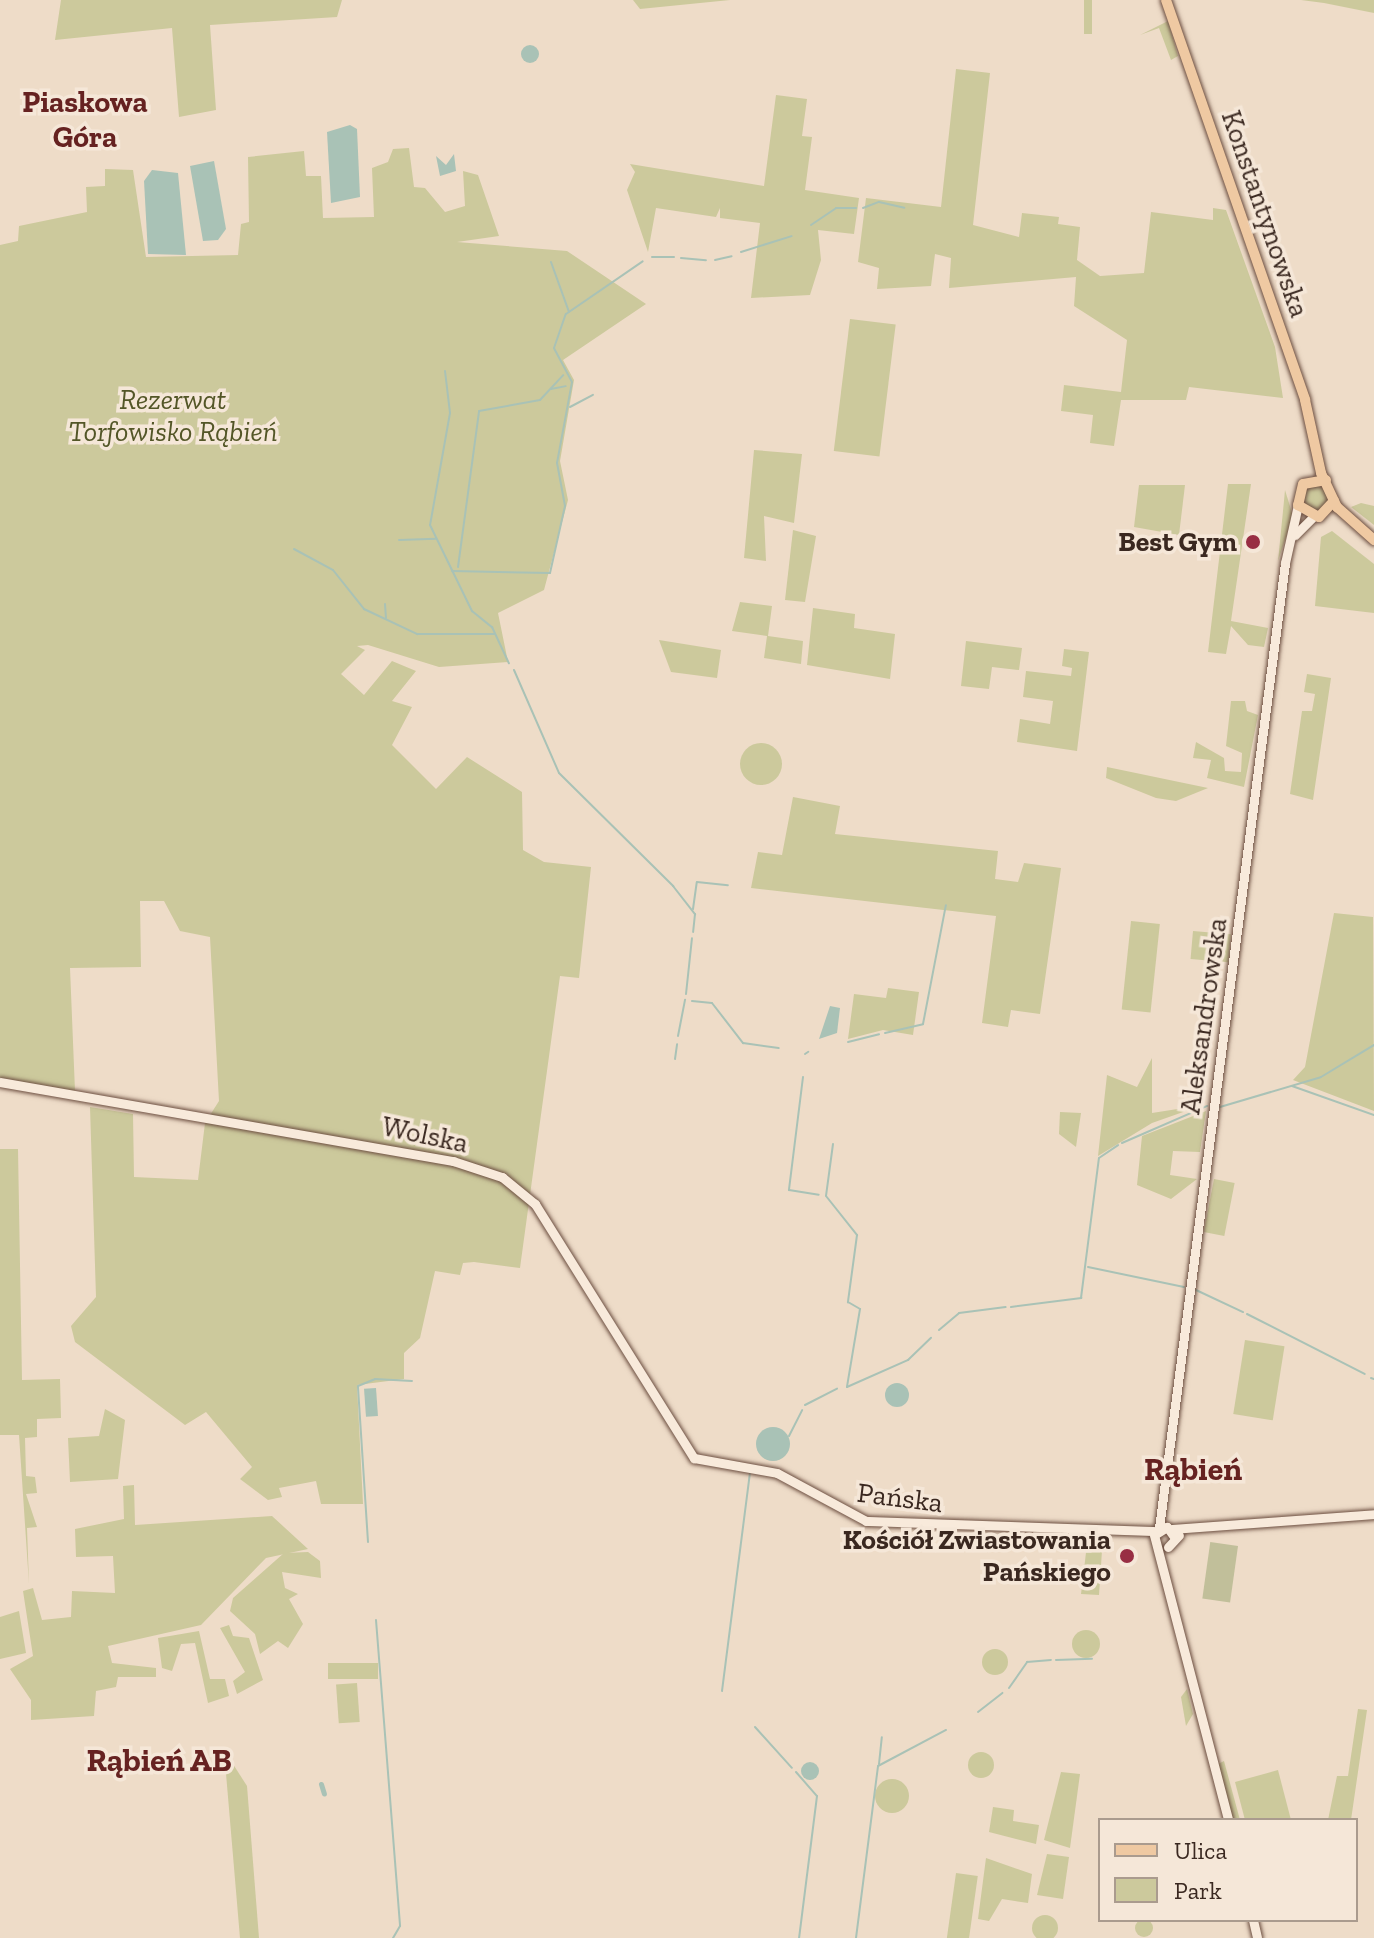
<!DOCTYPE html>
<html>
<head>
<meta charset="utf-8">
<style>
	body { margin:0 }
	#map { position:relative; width:1374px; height:1938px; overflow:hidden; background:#eedcc8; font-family:"Zilla Slab",serif }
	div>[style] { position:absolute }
	.green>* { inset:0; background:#ccc99c; transform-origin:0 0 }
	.round { border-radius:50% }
	.cemetery>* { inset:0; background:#c1bf9a; transform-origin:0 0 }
	.water>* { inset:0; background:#a9c2b6; transform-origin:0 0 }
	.stream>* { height:2px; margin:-1px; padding:0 1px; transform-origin:1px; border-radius:1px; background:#a9c2b6 }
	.canal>* { height:5px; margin:-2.5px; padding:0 2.5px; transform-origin:2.5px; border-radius:2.5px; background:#a9c2b6 }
	.roads { filter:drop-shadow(0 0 2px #6c4e40) drop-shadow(0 0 2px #6c4e40) }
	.secondary>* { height:9px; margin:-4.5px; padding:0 4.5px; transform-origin:4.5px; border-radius:4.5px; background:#f8eadb }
	.primary>* { height:10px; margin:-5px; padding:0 5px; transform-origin:5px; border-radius:5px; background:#efc9a2 }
	.dots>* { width:22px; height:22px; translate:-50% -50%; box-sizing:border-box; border:4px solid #f5e7d8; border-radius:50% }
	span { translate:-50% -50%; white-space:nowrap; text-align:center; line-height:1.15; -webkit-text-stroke:7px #f5e7d8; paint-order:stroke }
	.street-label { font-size:28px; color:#3a2820 }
	.park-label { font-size:28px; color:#535627; font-style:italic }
	.poi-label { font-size:28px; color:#3a2820; font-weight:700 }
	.right { translate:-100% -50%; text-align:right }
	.neighbourhood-label { font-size:30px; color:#662221; font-weight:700 }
	.quarter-label { font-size:32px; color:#662221; font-weight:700 }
	.legend { position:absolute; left:1098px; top:1818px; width:260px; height:104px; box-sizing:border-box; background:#f5e7d8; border:2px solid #aa9b8e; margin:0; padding:10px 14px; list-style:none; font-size:24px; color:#3a2820 }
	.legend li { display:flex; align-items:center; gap:16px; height:40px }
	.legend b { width:40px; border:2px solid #aa9b8e }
</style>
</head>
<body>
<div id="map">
	<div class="green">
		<div style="clip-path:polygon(61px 0,342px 0,337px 17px,210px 25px,216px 110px,179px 117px,172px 28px,55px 40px)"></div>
		<div style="clip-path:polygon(633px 0,730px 0,640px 9px)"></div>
		<div style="left:1084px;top:0;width:8px;height:34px"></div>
		<div style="clip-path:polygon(1301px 0,1374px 0,1374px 13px,1324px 3px)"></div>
		<div style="clip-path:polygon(1168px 21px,1178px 56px,1171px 60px,1159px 28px,1140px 35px)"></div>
		<div style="clip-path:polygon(956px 69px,990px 73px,973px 225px,1019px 237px,1022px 213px,1059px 217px,1058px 224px,1080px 227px,1077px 260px,1100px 276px,1144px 273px,1151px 212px,1213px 220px,1213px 208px,1226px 210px,1275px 347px,1283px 398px,1189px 387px,1186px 400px,1121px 400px,1114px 446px,1090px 443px,1093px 415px,1061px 411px,1064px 385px,1121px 392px,1127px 340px,1074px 306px,1076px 277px,949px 288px,951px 258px,935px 254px,931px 286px,877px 289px,879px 268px,858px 262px,866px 198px,941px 207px)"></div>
		<div style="clip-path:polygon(776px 95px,807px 99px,802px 136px,812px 137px,805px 190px,859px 198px,854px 234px,818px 230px,821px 260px,810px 295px,751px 298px,760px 223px,720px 218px,720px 208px,716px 217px,656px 208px,648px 252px,627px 190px,635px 172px,630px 164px,764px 186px)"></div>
		<div style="clip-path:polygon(409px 148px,414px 187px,425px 188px,445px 212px,465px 206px,463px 171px,478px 175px,499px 236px,457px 242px,567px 251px,646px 304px,563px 360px,574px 380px,560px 461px,568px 500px,544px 590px,498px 613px,508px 662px,439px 667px,368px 645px,357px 646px,365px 650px,341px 674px,364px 695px,392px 661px,416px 671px,392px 701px,412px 707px,392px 745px,436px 789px,467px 757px,522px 792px,523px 850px,544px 862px,591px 867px,579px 978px,560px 976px,520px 1268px,474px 1262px,463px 1263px,460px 1275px,435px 1271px,420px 1338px,404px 1353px,404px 1379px,357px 1385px,363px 1504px,321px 1504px,316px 1481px,279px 1488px,282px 1497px,268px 1500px,240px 1479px,252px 1467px,206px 1412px,185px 1425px,75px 1342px,71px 1326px,96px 1297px,90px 1107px,133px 1114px,134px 1177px,198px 1180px,205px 1123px,219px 1101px,210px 937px,180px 931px,164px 901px,140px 901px,141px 967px,70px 968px,75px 1091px,0 1078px,0 245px,18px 241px,19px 226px,87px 212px,86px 187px,105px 186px,105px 169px,133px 170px,146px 257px,238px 255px,241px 224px,249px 222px,248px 157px,304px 151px,306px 176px,321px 176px,323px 218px,374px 217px,372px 168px,388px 162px,393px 149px)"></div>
		<div style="left:850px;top:319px;width:46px;height:133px;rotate:7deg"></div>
		<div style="clip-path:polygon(754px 450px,802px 454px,794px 523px,764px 516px,766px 561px,744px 558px)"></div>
		<div style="clip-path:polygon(1322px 483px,1330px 500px,1321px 512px,1304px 507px,1306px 488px)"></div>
		<div style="clip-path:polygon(1228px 484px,1251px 484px,1231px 621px,1268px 628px,1264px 647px,1248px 645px,1231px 626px,1226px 654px,1208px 652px)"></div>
		<div style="clip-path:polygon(1139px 485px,1185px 485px,1179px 535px,1134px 527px)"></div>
		<div style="clip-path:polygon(1285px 490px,1293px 516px,1278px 561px,1283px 511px)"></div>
		<div style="clip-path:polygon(1361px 503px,1374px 506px,1374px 525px,1351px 507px)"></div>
		<div style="clip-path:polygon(793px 530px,816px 536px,805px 602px,785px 600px)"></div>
		<div style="clip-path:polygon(1332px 531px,1374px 564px,1374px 613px,1315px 606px,1321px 537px)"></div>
		<div style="clip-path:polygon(740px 602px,772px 606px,768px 636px,803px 641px,801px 664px,764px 658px,767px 636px,732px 631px)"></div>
		<div style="clip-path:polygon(813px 608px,855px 614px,854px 628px,895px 634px,890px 679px,807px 665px)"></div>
		<div style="clip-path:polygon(659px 640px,721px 650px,717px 678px,671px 672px)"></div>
		<div style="clip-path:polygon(966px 641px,1022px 648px,1019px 670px,992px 667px,989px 689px,961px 686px)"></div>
		<div style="clip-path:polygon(1064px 649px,1089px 652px,1077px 751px,1017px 742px,1020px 719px,1050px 724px,1053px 701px,1023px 697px,1026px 671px,1071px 676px,1072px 668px,1062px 666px)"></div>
		<div style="clip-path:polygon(1307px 674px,1331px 678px,1313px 800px,1290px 794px,1302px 711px,1312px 711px,1315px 694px,1304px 692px)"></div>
		<div style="clip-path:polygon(1231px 701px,1245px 701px,1247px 711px,1258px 715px,1244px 787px,1207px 778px,1211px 760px,1193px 758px,1196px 742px,1224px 758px,1225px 771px,1241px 772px,1242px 753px,1226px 746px)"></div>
		<div class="round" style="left:740px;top:743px;width:42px;height:42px"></div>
		<div style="clip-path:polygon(1107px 767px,1208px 788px,1176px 801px,1156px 798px,1106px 778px)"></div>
		<div style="clip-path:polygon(793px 797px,840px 806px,835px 834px,998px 851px,995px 879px,1018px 882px,1024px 863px,1061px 868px,1040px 1014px,1011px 1010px,1008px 1027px,982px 1023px,996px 916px,751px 888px,758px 852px,782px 855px)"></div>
		<div style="clip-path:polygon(1334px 913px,1373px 917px,1374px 1111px,1293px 1080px,1305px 1067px)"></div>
		<div style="left:1131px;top:921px;width:29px;height:89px;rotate:6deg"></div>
		<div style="left:1193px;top:931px;width:38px;height:28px;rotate:5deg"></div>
		<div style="clip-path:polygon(888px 988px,919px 992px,913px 1035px,883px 1030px,848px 1039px,854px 994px,886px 998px)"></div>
		<div style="clip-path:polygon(1152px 1058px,1152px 1113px,1203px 1105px,1152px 1123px,1098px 1156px,1107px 1075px,1137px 1087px)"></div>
		<div style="clip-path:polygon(1206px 1111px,1200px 1152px,1173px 1151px,1170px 1175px,1197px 1179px,1171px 1199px,1137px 1185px,1142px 1136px)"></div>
		<div style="clip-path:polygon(1060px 1112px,1081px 1113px,1076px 1147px,1059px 1134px)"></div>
		<div style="clip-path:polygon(0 1149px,18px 1149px,22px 1380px,60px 1379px,61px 1418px,37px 1419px,37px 1437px,25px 1438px,26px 1476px,35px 1477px,37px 1493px,26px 1494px,37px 1527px,27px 1528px,29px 1584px,19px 1435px,0 1435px)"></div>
		<div style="left:1214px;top:1179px;width:21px;height:54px;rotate:11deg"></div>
		<div style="left:1245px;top:1340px;width:40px;height:75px;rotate:9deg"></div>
		<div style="clip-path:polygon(105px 1409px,125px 1420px,118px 1479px,70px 1482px,68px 1438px,99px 1436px)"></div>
		<div style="clip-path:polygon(134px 1485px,135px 1525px,272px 1516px,308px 1549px,266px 1558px,201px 1625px,108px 1646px,112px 1663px,156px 1668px,156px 1677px,118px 1677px,116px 1687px,96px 1691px,94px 1716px,31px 1720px,31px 1700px,10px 1669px,33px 1656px,23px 1591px,33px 1588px,42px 1620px,71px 1617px,72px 1591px,115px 1593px,113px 1556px,76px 1557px,75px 1529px,124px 1519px,123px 1486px)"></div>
		<div style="clip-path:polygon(1088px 1536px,1103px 1536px,1099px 1595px,1081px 1594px)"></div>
		<div style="clip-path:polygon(308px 1552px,320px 1561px,321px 1578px,282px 1572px,285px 1588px,298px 1594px,289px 1599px,303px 1624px,288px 1648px,278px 1641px,260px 1654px,255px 1634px,230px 1611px,233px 1598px,284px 1553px)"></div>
		<div style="clip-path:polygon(19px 1611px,26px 1653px,0 1659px,0 1617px)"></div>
		<div style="clip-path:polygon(229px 1625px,233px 1636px,249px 1638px,263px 1680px,237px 1694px,233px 1681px,245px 1672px,220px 1628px)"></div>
		<div class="round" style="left:1072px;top:1630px;width:28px;height:28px"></div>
		<div style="clip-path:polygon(199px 1631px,210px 1679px,225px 1679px,229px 1696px,208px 1703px,195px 1643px,181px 1644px,172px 1671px,162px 1668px,158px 1638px)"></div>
		<div class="round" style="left:982px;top:1649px;width:26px;height:26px"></div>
		<div style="left:328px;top:1663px;width:50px;height:16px"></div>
		<div style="left:357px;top:1683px;width:39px;height:21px;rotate:86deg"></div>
		<div style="clip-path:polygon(1187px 1689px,1193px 1714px,1186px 1726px,1181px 1697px)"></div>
		<div style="clip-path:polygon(1358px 1709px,1367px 1710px,1351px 1820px,1328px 1820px,1337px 1776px,1348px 1776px)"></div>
		<div style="clip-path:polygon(224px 1750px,247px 1786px,259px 1938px,240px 1938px)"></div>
		<div class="round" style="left:968px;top:1752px;width:26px;height:26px"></div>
		<div style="clip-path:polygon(1224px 1761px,1240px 1820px,1232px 1820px,1218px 1764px)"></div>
		<div style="clip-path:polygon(1278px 1770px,1291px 1820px,1245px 1820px,1235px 1782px)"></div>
		<div style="clip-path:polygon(1061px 1772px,1080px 1774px,1070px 1848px,1044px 1840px)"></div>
		<div class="round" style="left:875px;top:1779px;width:34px;height:34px"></div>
		<div style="clip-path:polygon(993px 1807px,1014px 1810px,1013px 1821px,1039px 1825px,1036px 1844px,989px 1832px)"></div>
		<div style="clip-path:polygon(1047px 1854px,1069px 1857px,1063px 1899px,1037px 1895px)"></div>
		<div style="clip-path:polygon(986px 1858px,1032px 1874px,1028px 1903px,1002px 1899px,989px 1921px,978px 1919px)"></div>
		<div style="left:956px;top:1873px;width:22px;height:66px;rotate:8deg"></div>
		<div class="round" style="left:1032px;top:1915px;width:26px;height:26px"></div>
		<div class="round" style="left:1135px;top:1919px;width:18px;height:18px"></div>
	</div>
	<div class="cemetery">
		<div style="left:1238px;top:1546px;width:57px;height:28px;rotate:98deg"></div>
	</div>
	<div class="water">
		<div class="round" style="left:521px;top:45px;width:18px;height:18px"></div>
		<div style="clip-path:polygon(350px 125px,357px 129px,360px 197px,331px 203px,327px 132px)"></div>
		<div style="clip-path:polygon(454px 154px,456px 171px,440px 176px,436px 156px,446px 165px)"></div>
		<div style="clip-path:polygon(214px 161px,226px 229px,218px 240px,203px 241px,190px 166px)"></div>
		<div style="clip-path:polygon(152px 170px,178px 173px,186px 255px,148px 254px,144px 181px)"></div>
		<div style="clip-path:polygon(830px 1006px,840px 1008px,837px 1033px,819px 1039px)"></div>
		<div class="round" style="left:885px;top:1383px;width:24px;height:24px"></div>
		<div style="left:376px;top:1388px;width:28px;height:12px;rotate:86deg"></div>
		<div class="round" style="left:756px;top:1427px;width:34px;height:34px"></div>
		<div class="round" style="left:801px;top:1762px;width:18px;height:18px"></div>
	</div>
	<div class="stream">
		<div style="left:863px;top:208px;width:17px;rotate:-21deg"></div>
		<div style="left:879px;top:202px;width:26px;rotate:13deg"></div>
		<div style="left:811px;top:225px;width:30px;rotate:-34deg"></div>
		<div style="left:836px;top:208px;width:20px"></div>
		<div style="left:741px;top:252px;width:53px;rotate:-17.4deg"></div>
		<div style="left:652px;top:257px;width:22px"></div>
		<div style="left:681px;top:258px;width:25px;rotate:5deg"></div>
		<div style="left:715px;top:260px;width:17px;rotate:-13deg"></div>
		<div style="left:551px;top:262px;width:53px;rotate:70.2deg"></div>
		<div style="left:445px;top:371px;width:42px;rotate:83.2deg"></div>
		<div style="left:450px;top:413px;width:114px;rotate:100.1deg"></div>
		<div style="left:430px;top:525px;width:96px;rotate:64deg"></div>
		<div style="left:472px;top:611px;width:26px;rotate:39deg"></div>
		<div style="left:492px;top:627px;width:40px;rotate:65deg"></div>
		<div style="left:551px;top:389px;width:15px;rotate:-11deg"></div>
		<div style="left:570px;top:407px;width:26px;rotate:-28deg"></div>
		<div style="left:399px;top:540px;width:37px;rotate:-2deg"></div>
		<div style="left:294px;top:549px;width:44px;rotate:28.3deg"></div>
		<div style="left:333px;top:570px;width:50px;rotate:51.5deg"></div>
		<div style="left:364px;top:609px;width:59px;rotate:25.3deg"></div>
		<div style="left:417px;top:634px;width:77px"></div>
		<div style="left:458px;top:567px;width:157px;rotate:-82.3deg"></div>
		<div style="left:479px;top:411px;width:62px;rotate:-10.2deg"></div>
		<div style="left:540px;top:400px;width:34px;rotate:-47deg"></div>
		<div style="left:452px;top:571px;width:98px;rotate:1.2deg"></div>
		<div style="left:550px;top:573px;width:69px;rotate:-77.4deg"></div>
		<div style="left:565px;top:506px;width:44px;rotate:-100.5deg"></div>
		<div style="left:557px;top:463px;width:82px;rotate:-79.5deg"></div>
		<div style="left:572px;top:382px;width:38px;rotate:-118deg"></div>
		<div style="left:554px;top:348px;width:36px;rotate:-71deg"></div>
		<div style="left:566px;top:314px;width:93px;rotate:-34.5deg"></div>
		<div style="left:385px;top:604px;width:14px;rotate:86deg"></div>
		<div style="left:514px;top:670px;width:112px;rotate:66.4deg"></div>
		<div style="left:559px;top:773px;width:161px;rotate:44.7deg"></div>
		<div style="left:673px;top:886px;width:36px;rotate:52deg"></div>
		<div style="left:695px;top:914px;width:18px;rotate:96deg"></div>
		<div style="left:693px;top:909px;width:27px;rotate:-82deg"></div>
		<div style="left:697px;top:882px;width:31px;rotate:6deg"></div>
		<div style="left:686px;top:994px;width:56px;rotate:-83.9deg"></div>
		<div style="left:692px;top:1001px;width:20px;rotate:6deg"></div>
		<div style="left:712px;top:1003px;width:51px;rotate:52.2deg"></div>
		<div style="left:743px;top:1043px;width:36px;rotate:8deg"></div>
		<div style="left:885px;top:1033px;width:39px;rotate:-13deg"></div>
		<div style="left:923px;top:1024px;width:121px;rotate:-79.1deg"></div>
		<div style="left:678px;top:1036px;width:37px;rotate:-79deg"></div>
		<div style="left:848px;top:1042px;width:32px;rotate:-14deg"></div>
		<div style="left:805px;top:1054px;width:4px;rotate:-34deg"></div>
		<div style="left:675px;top:1059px;width:15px;rotate:-82deg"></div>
		<div style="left:803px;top:1077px;width:114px;rotate:97.1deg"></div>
		<div style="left:789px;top:1190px;width:30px;rotate:9deg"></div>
		<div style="left:1292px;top:1086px;width:87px;rotate:19.5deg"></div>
		<div style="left:1220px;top:1107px;width:105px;rotate:-16.5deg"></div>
		<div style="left:1321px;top:1077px;width:62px;rotate:-31.1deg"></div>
		<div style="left:1122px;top:1143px;width:93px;rotate:-23.5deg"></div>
		<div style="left:833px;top:1144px;width:52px;rotate:97.7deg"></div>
		<div style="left:826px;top:1196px;width:50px;rotate:51.5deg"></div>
		<div style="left:857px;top:1235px;width:68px;rotate:97.7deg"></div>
		<div style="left:848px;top:1302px;width:14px;rotate:30deg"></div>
		<div style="left:860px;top:1309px;width:79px;rotate:99.5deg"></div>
		<div style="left:847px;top:1387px;width:67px;rotate:-23.9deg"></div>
		<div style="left:908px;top:1360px;width:32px;rotate:-44deg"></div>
		<div style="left:1088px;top:1267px;width:98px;rotate:11.8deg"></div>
		<div style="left:1196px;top:1290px;width:52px;rotate:25.1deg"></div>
		<div style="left:1011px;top:1307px;width:71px;rotate:-7.3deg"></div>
		<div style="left:1081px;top:1298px;width:141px;rotate:-82.7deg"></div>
		<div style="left:1099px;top:1158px;width:23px;rotate:-34deg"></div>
		<div style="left:1247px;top:1314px;width:132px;rotate:27deg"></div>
		<div style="left:939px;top:1330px;width:26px;rotate:-40deg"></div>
		<div style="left:959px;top:1313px;width:47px;rotate:-7.3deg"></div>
		<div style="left:1371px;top:1378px;width:3px;rotate:18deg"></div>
		<div style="left:805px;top:1405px;width:36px;rotate:-27deg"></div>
		<div style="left:789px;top:1436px;width:29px;rotate:-63deg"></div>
		<div style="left:368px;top:1542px;width:156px;rotate:-93.7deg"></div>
		<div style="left:358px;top:1386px;width:18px;rotate:-22deg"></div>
		<div style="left:375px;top:1379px;width:37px;rotate:3deg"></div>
		<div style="left:376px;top:1620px;width:307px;rotate:85.5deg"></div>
		<div style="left:400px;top:1926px;width:14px;rotate:120deg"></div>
		<div style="left:1056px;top:1660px;width:36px;rotate:-2deg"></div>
		<div style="left:1009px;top:1688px;width:32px;rotate:-55deg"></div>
		<div style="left:1027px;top:1662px;width:24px;rotate:-5deg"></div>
		<div style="left:722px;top:1691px;width:220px;rotate:-82.7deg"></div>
		<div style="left:978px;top:1712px;width:31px;rotate:-38deg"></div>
		<div style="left:755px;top:1727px;width:55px;rotate:47.9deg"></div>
		<div style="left:879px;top:1764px;width:27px;rotate:-84deg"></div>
		<div style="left:796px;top:1772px;width:32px;rotate:49deg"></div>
		<div style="left:817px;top:1796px;width:143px;rotate:97.2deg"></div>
		<div style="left:856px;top:1938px;width:173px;rotate:-82.7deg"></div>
		<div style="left:878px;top:1766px;width:77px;rotate:-27.9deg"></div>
	</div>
	<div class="canal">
		<div style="left:321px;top:1784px;width:10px;rotate:73deg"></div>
	</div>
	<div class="roads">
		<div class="secondary">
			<div style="left:1295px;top:535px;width:25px;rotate:-45deg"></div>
			<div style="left:0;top:1082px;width:460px;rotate:9.9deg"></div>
			<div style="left:453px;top:1161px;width:52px;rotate:18.1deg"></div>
			<div style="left:502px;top:1177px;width:43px;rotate:39.3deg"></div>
			<div style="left:535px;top:1204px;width:300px;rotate:58deg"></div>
			<div style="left:694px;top:1458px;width:84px;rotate:10.2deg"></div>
			<div style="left:777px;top:1473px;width:101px;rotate:28.3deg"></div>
			<div style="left:866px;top:1521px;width:289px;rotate:2deg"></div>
			<div style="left:1159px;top:1528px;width:973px;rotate:-82.56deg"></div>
			<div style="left:1285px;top:563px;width:59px;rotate:-77.4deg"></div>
			<div style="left:1172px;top:1529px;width:203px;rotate:-4.2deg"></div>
			<div style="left:1175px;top:1538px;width:14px;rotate:-126deg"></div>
			<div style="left:1167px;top:1527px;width:15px;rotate:148deg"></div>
			<div style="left:1154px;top:1535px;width:294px;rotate:75.4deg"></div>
			<div style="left:1168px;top:1547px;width:16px;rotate:-47deg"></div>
			<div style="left:1253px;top:1920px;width:18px;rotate:77deg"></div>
		</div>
		<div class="primary">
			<div style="left:1166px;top:0;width:423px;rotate:70.8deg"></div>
			<div style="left:1305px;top:400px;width:75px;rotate:77.6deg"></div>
			<div style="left:1321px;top:473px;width:38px;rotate:65deg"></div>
			<div style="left:1337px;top:507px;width:50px;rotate:41.7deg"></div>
			<div style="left:1326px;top:480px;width:23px;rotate:170deg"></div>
			<div style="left:1303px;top:484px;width:22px;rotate:103deg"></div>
			<div style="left:1298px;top:505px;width:24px;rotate:30deg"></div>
			<div style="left:1319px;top:517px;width:22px;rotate:-47deg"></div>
		</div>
	</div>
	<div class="dots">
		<div style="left:1253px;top:542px;background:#982e43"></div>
		<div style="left:1127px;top:1556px;background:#982e43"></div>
	</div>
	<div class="street-label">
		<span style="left:1265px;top:214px;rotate:71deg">Konstantynowska</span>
		<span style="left:1204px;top:1016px;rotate:-82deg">Aleksandrowska</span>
		<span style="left:425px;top:1135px;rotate:12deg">Wolska</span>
		<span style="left:900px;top:1498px;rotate:7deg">Pańska</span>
	</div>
	<div class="park-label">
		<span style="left:173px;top:416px">Rezerwat<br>Torfowisko Rąbień</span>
	</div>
	<div class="poi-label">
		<span class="right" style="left:1237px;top:542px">Best Gym</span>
		<span class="right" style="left:1111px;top:1556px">Kościół Zwiastowania<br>Pańskiego</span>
	</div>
	<div class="neighbourhood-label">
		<span style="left:85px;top:119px">Piaskowa<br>Góra</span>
	</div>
	<div class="quarter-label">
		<span style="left:1193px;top:1469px">Rąbień</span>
		<span style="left:159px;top:1760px">Rąbień AB</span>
	</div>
	<ul class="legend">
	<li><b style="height:10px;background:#efc9a2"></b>Ulica</li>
	<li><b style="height:22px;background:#ccc99c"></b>Park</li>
	</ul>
</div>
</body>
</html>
